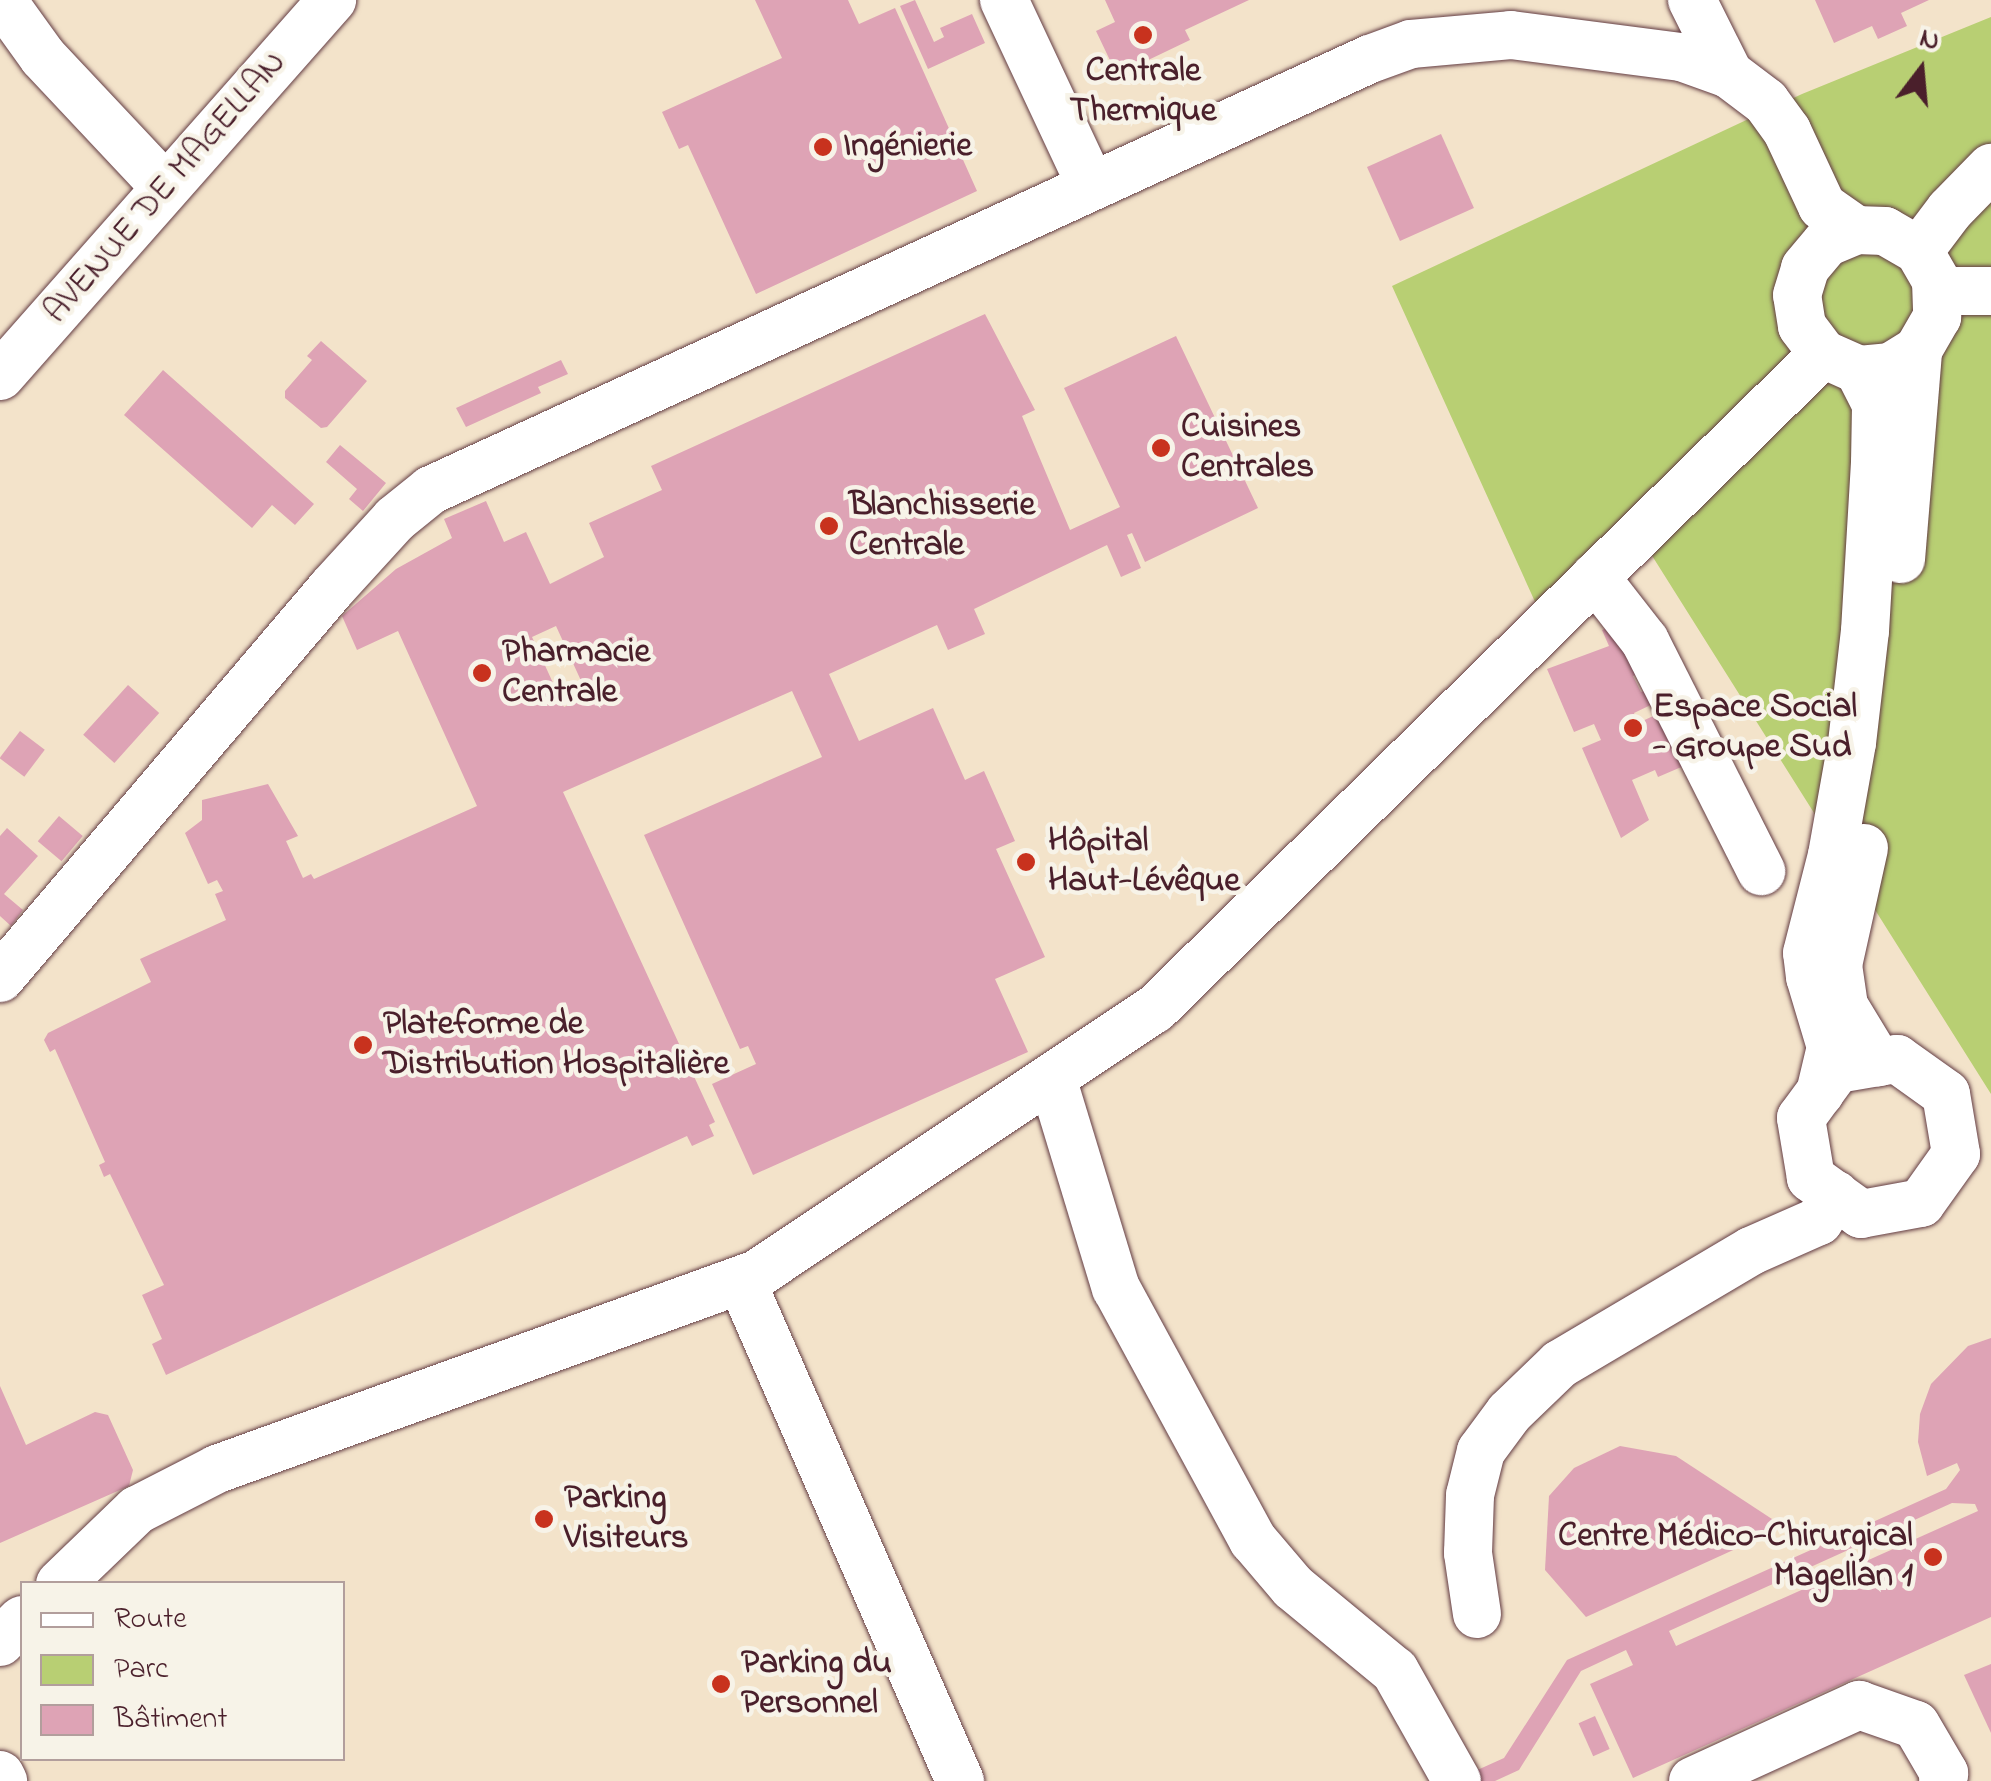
<!DOCTYPE html>
<html>
<head>
<meta charset="utf-8">
<style>
	body { margin:0 }
	#map { position:relative; width:1991px; height:1781px; overflow:hidden; background:#f3e3ca; font-family:"Indie Flower",sans-serif }
	div>[style] { position:absolute }
	.green>* { inset:0; background:#b8cf73 }
	.building>* { inset:0; background:#dea3b5; transform-origin:0 0 }
	.roads { filter:drop-shadow(0 0 2px #633c43) drop-shadow(0 0 2px #633c43) }
	.minor>* { height:48px; margin:-24px; padding:0 24px; transform-origin:24px; border-radius:24px; background:#fff }
	.dots>* { width:28px; height:28px; translate:-50% -50%; box-sizing:border-box; border:5px solid #f7f3e8; border-radius:50% }
	span { translate:-50% -50%; white-space:nowrap; text-align:center; line-height:1.15; -webkit-text-stroke:9px #f7f3e8; paint-order:stroke }
	.poi-label { font-size:35px; color:#4a1f2b; font-weight:700 }
	.left { translate:0 -50%; text-align:left }
	.right { translate:-100% -50%; text-align:right }
	.street-label { font-size:35px; color:#4a1f2b }
	.legend { position:absolute; left:20px; top:1581px; width:325px; height:180px; box-sizing:border-box; background:#f7f3e8; border:2px solid #b29e9c; margin:0; padding:12px 18px; list-style:none; font-size:30px; color:#4a1f2b }
	.legend li { display:flex; align-items:center; gap:20px; height:50px }
	.legend b { width:50px; border:2px solid #b29e9c }
	.north { position:absolute; left:1871px; top:20px; width:100px; height:100px; -webkit-text-stroke:8px #f7f3e8; paint-order:stroke; rotate:16deg; font-size:28px; font-weight:700; line-height:40px; text-align:center; color:#4a1f2b }
	.north::after { content:''; display:block; margin:auto; width:35px; height:45px; background:#4a1f2b; clip-path:polygon(50% 0,100% 100%,50% 72%,0 100%) }
</style>
</head>
<body>
<div id="map">
	<div class="green">
		<div style="clip-path:polygon(1991px 17px,1991px 1094px,1639px 535px,1546px 626px,1392px 286px,1802px 94px)"></div>
	</div>
	<div class="building">
		<div style="clip-path:polygon(755px 0,848px 0,859px 24px,895px 8px,977px 191px,756px 294px,688px 145px,679px 149px,662px 112px,782px 58px)"></div>
		<div style="clip-path:polygon(915px 0,934px 42px,944px 37px,940px 28px,972px 14px,985px 43px,928px 69px,900px 6px)"></div>
		<div style="clip-path:polygon(1105px 0,1249px 0,1185px 30px,1190px 40px,1117px 75px,1096px 31px,1115px 22px)"></div>
		<div style="clip-path:polygon(1815px 0,1929px 0,1901px 13px,1907px 26px,1878px 39px,1872px 26px,1834px 43px)"></div>
		<div style="left:1441px;top:134px;width:81px;height:81px;rotate:66deg"></div>
		<div style="clip-path:polygon(evenodd,985px 314px,1035px 410px,1022px 416px,1070px 530px,1120px 507px,1064px 388px,1176px 336px,1258px 508px,1145px 562px,1132px 533px,1127px 535px,1141px 568px,1121px 577px,1107px 545px,974px 609px,985px 634px,948px 650px,937px 625px,829px 674px,859px 741px,933px 708px,965px 780px,984px 771px,1015px 841px,996px 849px,1045px 957px,995px 979px,1028px 1052px,753px 1175px,712px 1084px,756px 1064px,748px 1046px,740px 1049px,644px 835px,822px 757px,792px 691px,563px 792px,715px 1122px,709px 1125px,714px 1136px,692px 1146px,687px 1136px,166px 1375px,152px 1344px,162px 1339px,142px 1295px,164px 1285px,110px 1174px,104px 1177px,99px 1165px,105px 1162px,55px 1049px,50px 1052px,44px 1040px,48px 1033px,151px 982px,140px 959px,226px 920px,215px 894px,223px 891px,217px 880px,208px 884px,185px 833px,202px 820px,202px 800px,268px 784px,298px 836px,286px 841px,303px 878px,311px 874px,314px 879px,477px 806px,398px 631px,357px 650px,342px 616px,396px 569px,452px 538px,444px 519px,486px 501px,504px 542px,526px 532px,550px 584px,604px 557px,589px 523px,662px 490px,651px 466px,985px 314px,556px 626px,588px 696px,564px 707px,532px 637px,556px 626px)"></div>
		<div style="clip-path:polygon(321px 341px,367px 381px,327px 427px,321px 428px,285px 398px,285px 391px,312px 360px,307px 356px)"></div>
		<div style="clip-path:polygon(561px 360px,568px 374px,538px 387px,541px 393px,466px 427px,456px 408px)"></div>
		<div style="clip-path:polygon(163px 370px,314px 504px,295px 525px,272px 505px,252px 528px,124px 415px)"></div>
		<div style="clip-path:polygon(340px 445px,386px 483px,363px 511px,349px 499px,357px 489px,326px 462px)"></div>
		<div style="clip-path:polygon(1616px 624px,1646px 671px,1633px 676px,1641px 692px,1653px 687px,1659px 701px,1634px 713px,1638px 723px,1662px 712px,1686px 765px,1658px 777px,1655px 770px,1632px 780px,1649px 820px,1621px 838px,1582px 748px,1601px 740px,1594px 724px,1574px 732px,1547px 669px,1609px 646px,1602px 630px)"></div>
		<div style="left:128px;top:685px;width:42px;height:67px;rotate:42deg"></div>
		<div style="left:20px;top:731px;width:31px;height:34px;rotate:37deg"></div>
		<div style="left:59px;top:816px;width:31px;height:33px;rotate:40deg"></div>
		<div style="clip-path:polygon(7px 828px,38px 856px,4px 894px,23px 910px,11px 926px,0 916px,0 836px)"></div>
		<div style="clip-path:polygon(evenodd,1991px 1338px,1991px 1617px,1633px 1778px,1590px 1684px,1633px 1665px,1626px 1650px,1581px 1671px,1519px 1770px,1495px 1781px,1453px 1781px,1504px 1758px,1567px 1660px,1946px 1489px,1960px 1470px,1957px 1463px,1927px 1476px,1918px 1442px,1920px 1414px,1931px 1384px,1968px 1346px,1991px 1338px,1952px 1503px,1975px 1504px,1978px 1511px,1676px 1646px,1669px 1631px,1952px 1503px)"></div>
		<div style="clip-path:polygon(0 1386px,26px 1445px,95px 1412px,108px 1415px,133px 1470px,129px 1486px,0 1543px)"></div>
		<div style="clip-path:polygon(1620px 1446px,1676px 1456px,1784px 1527px,1586px 1617px,1545px 1570px,1549px 1496px,1574px 1468px)"></div>
		<div style="clip-path:polygon(1991px 1664px,1991px 1733px,1964px 1675px)"></div>
		<div style="left:1595px;top:1716px;width:36px;height:18px;rotate:66deg"></div>
	</div>
	<div class="roads">
		<div class="minor">
			<div style="left:2px;top:0;width:70px;rotate:54.3deg"></div>
			<div style="left:43px;top:57px;width:178px;rotate:46.8deg"></div>
			<div style="left:1004px;top:0;width:205px;rotate:64.9deg"></div>
			<div style="left:1692px;top:0;width:83px;rotate:63.4deg"></div>
			<div style="left:1919px;top:251px;width:51px;rotate:-52.9deg"></div>
			<div style="left:1950px;top:210px;width:59px;rotate:-45.7deg"></div>
			<div style="left:1938px;top:291px;width:53px"></div>
			<div style="left:0;top:376px;width:502px;rotate:-48.56deg"></div>
			<div style="left:1901px;top:559px;width:210px;rotate:-85.3deg"></div>
			<div style="left:1595px;top:577px;width:81px;rotate:52deg"></div>
			<div style="left:1645px;top:641px;width:258px;rotate:63.2deg"></div>
			<div style="left:1864px;top:848px;width:120px;rotate:102.5deg"></div>
			<div style="left:1838px;top:965px;width:41px;rotate:81.7deg"></div>
			<div style="left:1844px;top:1006px;width:66px;rotate:58.7deg"></div>
			<div style="left:0;top:978px;width:512px;rotate:-49.59deg"></div>
			<div style="left:332px;top:588px;width:93px;rotate:-47.6deg"></div>
			<div style="left:395px;top:519px;width:46px;rotate:-38.9deg"></div>
			<div style="left:431px;top:490px;width:1033px;rotate:-24.66deg"></div>
			<div style="left:1370px;top:59px;width:44px;rotate:-20.1deg"></div>
			<div style="left:1411px;top:44px;width:100px;rotate:-5.1deg"></div>
			<div style="left:1511px;top:35px;width:171px;rotate:7.4deg"></div>
			<div style="left:1681px;top:57px;width:51px;rotate:19.5deg"></div>
			<div style="left:1729px;top:74px;width:46px;rotate:37.1deg"></div>
			<div style="left:1766px;top:102px;width:36px;rotate:54deg"></div>
			<div style="left:1787px;top:131px;width:83px;rotate:65deg"></div>
			<div style="left:1822px;top:206px;width:42px;rotate:35.2deg"></div>
			<div style="left:1856px;top:230px;width:29px;rotate:2deg"></div>
			<div style="left:1885px;top:231px;width:39px;rotate:30deg"></div>
			<div style="left:1919px;top:251px;width:34px;rotate:60deg"></div>
			<div style="left:1936px;top:281px;width:36px;rotate:88deg"></div>
			<div style="left:1937px;top:317px;width:38px;rotate:120deg"></div>
			<div style="left:1918px;top:350px;width:32px;rotate:148deg"></div>
			<div style="left:1891px;top:367px;width:32px;rotate:175deg"></div>
			<div style="left:1859px;top:370px;width:39px;rotate:-156deg"></div>
			<div style="left:1823px;top:354px;width:35px;rotate:-127deg"></div>
			<div style="left:1802px;top:326px;width:31px;rotate:-99deg"></div>
			<div style="left:1797px;top:295px;width:28px;rotate:-73deg"></div>
			<div style="left:1805px;top:268px;width:33px;rotate:-50deg"></div>
			<div style="left:1826px;top:243px;width:33px;rotate:-23deg"></div>
			<div style="left:1897px;top:1059px;width:60px;rotate:35.5deg"></div>
			<div style="left:1946px;top:1094px;width:61px;rotate:80.5deg"></div>
			<div style="left:1956px;top:1154px;width:60px;rotate:125.5deg"></div>
			<div style="left:1921px;top:1203px;width:61px;rotate:169.6deg"></div>
			<div style="left:1861px;top:1214px;width:62px;rotate:-144.2deg"></div>
			<div style="left:1811px;top:1178px;width:61px;rotate:-99.5deg"></div>
			<div style="left:1801px;top:1118px;width:61px;rotate:-53.7deg"></div>
			<div style="left:1837px;top:1069px;width:61px;rotate:-9.5deg"></div>
			<div style="left:1052px;top:1078px;width:220px;rotate:73.1deg"></div>
			<div style="left:1116px;top:1288px;width:287px;rotate:61.5deg"></div>
			<div style="left:1253px;top:1540px;width:62px;rotate:49.6deg"></div>
			<div style="left:1293px;top:1587px;width:132px;rotate:39.5deg"></div>
			<div style="left:1395px;top:1671px;width:126px;rotate:60.6deg"></div>
			<div style="left:1820px;top:1093px;width:47px;rotate:-76.6deg"></div>
			<div style="left:1831px;top:1047px;width:73px;rotate:-106.7deg"></div>
			<div style="left:1810px;top:977px;width:24px;rotate:-97deg"></div>
			<div style="left:1807px;top:953px;width:101px;rotate:-75.7deg"></div>
			<div style="left:1832px;top:855px;width:114px;rotate:-79.9deg"></div>
			<div style="left:1852px;top:743px;width:113px;rotate:-83.4deg"></div>
			<div style="left:1865px;top:631px;width:168px;rotate:-86.6deg"></div>
			<div style="left:1875px;top:463px;width:59px;rotate:-89deg"></div>
			<div style="left:1876px;top:404px;width:38px;rotate:-117deg"></div>
			<div style="left:741px;top:1280px;width:547px;rotate:66.39deg"></div>
			<div style="left:60px;top:1584px;width:107px;rotate:-43.9deg"></div>
			<div style="left:137px;top:1510px;width:90px;rotate:-27.1deg"></div>
			<div style="left:217px;top:1469px;width:574px;rotate:-19.86deg"></div>
			<div style="left:757px;top:1274px;width:478px;rotate:-33.7deg"></div>
			<div style="left:1155px;top:1009px;width:936px;rotate:-44.44deg"></div>
			<div style="left:1477px;top:1614px;width:62px;rotate:-98.4deg"></div>
			<div style="left:1468px;top:1553px;width:58px;rotate:-88deg"></div>
			<div style="left:1470px;top:1495px;width:45px;rotate:-76deg"></div>
			<div style="left:1481px;top:1451px;width:47px;rotate:-53.6deg"></div>
			<div style="left:1509px;top:1413px;width:71px;rotate:-43.9deg"></div>
			<div style="left:1560px;top:1364px;width:222px;rotate:-30.6deg"></div>
			<div style="left:1751px;top:1251px;width:74px;rotate:-23.8deg"></div>
			<div style="left:1819px;top:1221px;width:31px;rotate:-58deg"></div>
			<div style="left:0;top:1642px;width:31px;rotate:-45deg"></div>
			<div style="left:0;top:1775px;width:7px;rotate:63deg"></div>
			<div style="left:1693px;top:1781px;width:183px;rotate:-24.6deg"></div>
			<div style="left:1859px;top:1705px;width:60px;rotate:19.3deg"></div>
			<div style="left:1916px;top:1725px;width:56px;rotate:59.7deg"></div>
			<div style="left:1944px;top:1773px;width:8px;rotate:97deg"></div>
		</div>
	</div>
	<div class="dots">
		<div style="left:1143px;top:35px;background:#c8321e"></div>
		<div style="left:823px;top:147px;background:#c8321e"></div>
		<div style="left:1161px;top:448px;background:#c8321e"></div>
		<div style="left:829px;top:526px;background:#c8321e"></div>
		<div style="left:482px;top:673px;background:#c8321e"></div>
		<div style="left:1633px;top:728px;background:#c8321e"></div>
		<div style="left:1026px;top:862px;background:#c8321e"></div>
		<div style="left:363px;top:1045px;background:#c8321e"></div>
		<div style="left:544px;top:1519px;background:#c8321e"></div>
		<div style="left:1933px;top:1557px;background:#c8321e"></div>
		<div style="left:721px;top:1684px;background:#c8321e"></div>
	</div>
	<div class="poi-label">
		<span style="left:1143px;top:92px">Centrale<br>Thermique</span>
		<span class="left" style="left:843px;top:147px">Ingénierie</span>
		<span class="left" style="left:1181px;top:448px">Cuisines<br>Centrales</span>
		<span class="left" style="left:849px;top:526px">Blanchisserie<br>Centrale</span>
		<span class="left" style="left:502px;top:673px">Pharmacie<br>Centrale</span>
		<span class="left" style="left:1653px;top:728px">Espace Social<br>- Groupe Sud</span>
		<span class="left" style="left:1048px;top:862px">Hôpital<br>Haut-Lévêque</span>
		<span class="left" style="left:383px;top:1045px">Plateforme de<br>Distribution Hospitalière</span>
		<span class="left" style="left:564px;top:1519px">Parking<br>Visiteurs</span>
		<span class="right" style="left:1913px;top:1557px">Centre Médico-Chirurgical<br>Magellan 1</span>
		<span class="left" style="left:741px;top:1684px">Parking du<br>Personnel</span>
	</div>
	<div class="street-label">
		<span style="left:166px;top:188px;rotate:-49deg">AVENUE DE MAGELLAN</span>
	</div>
	<ul class="legend">
	<li><b style="height:12px;background:#fff"></b>Route</li>
	<li><b style="height:28px;background:#b8cf73"></b>Parc</li>
	<li><b style="height:28px;background:#dea3b5"></b>Bâtiment</li>
	</ul>
	<div class="north">N</div>
</div>
</body>
</html>
